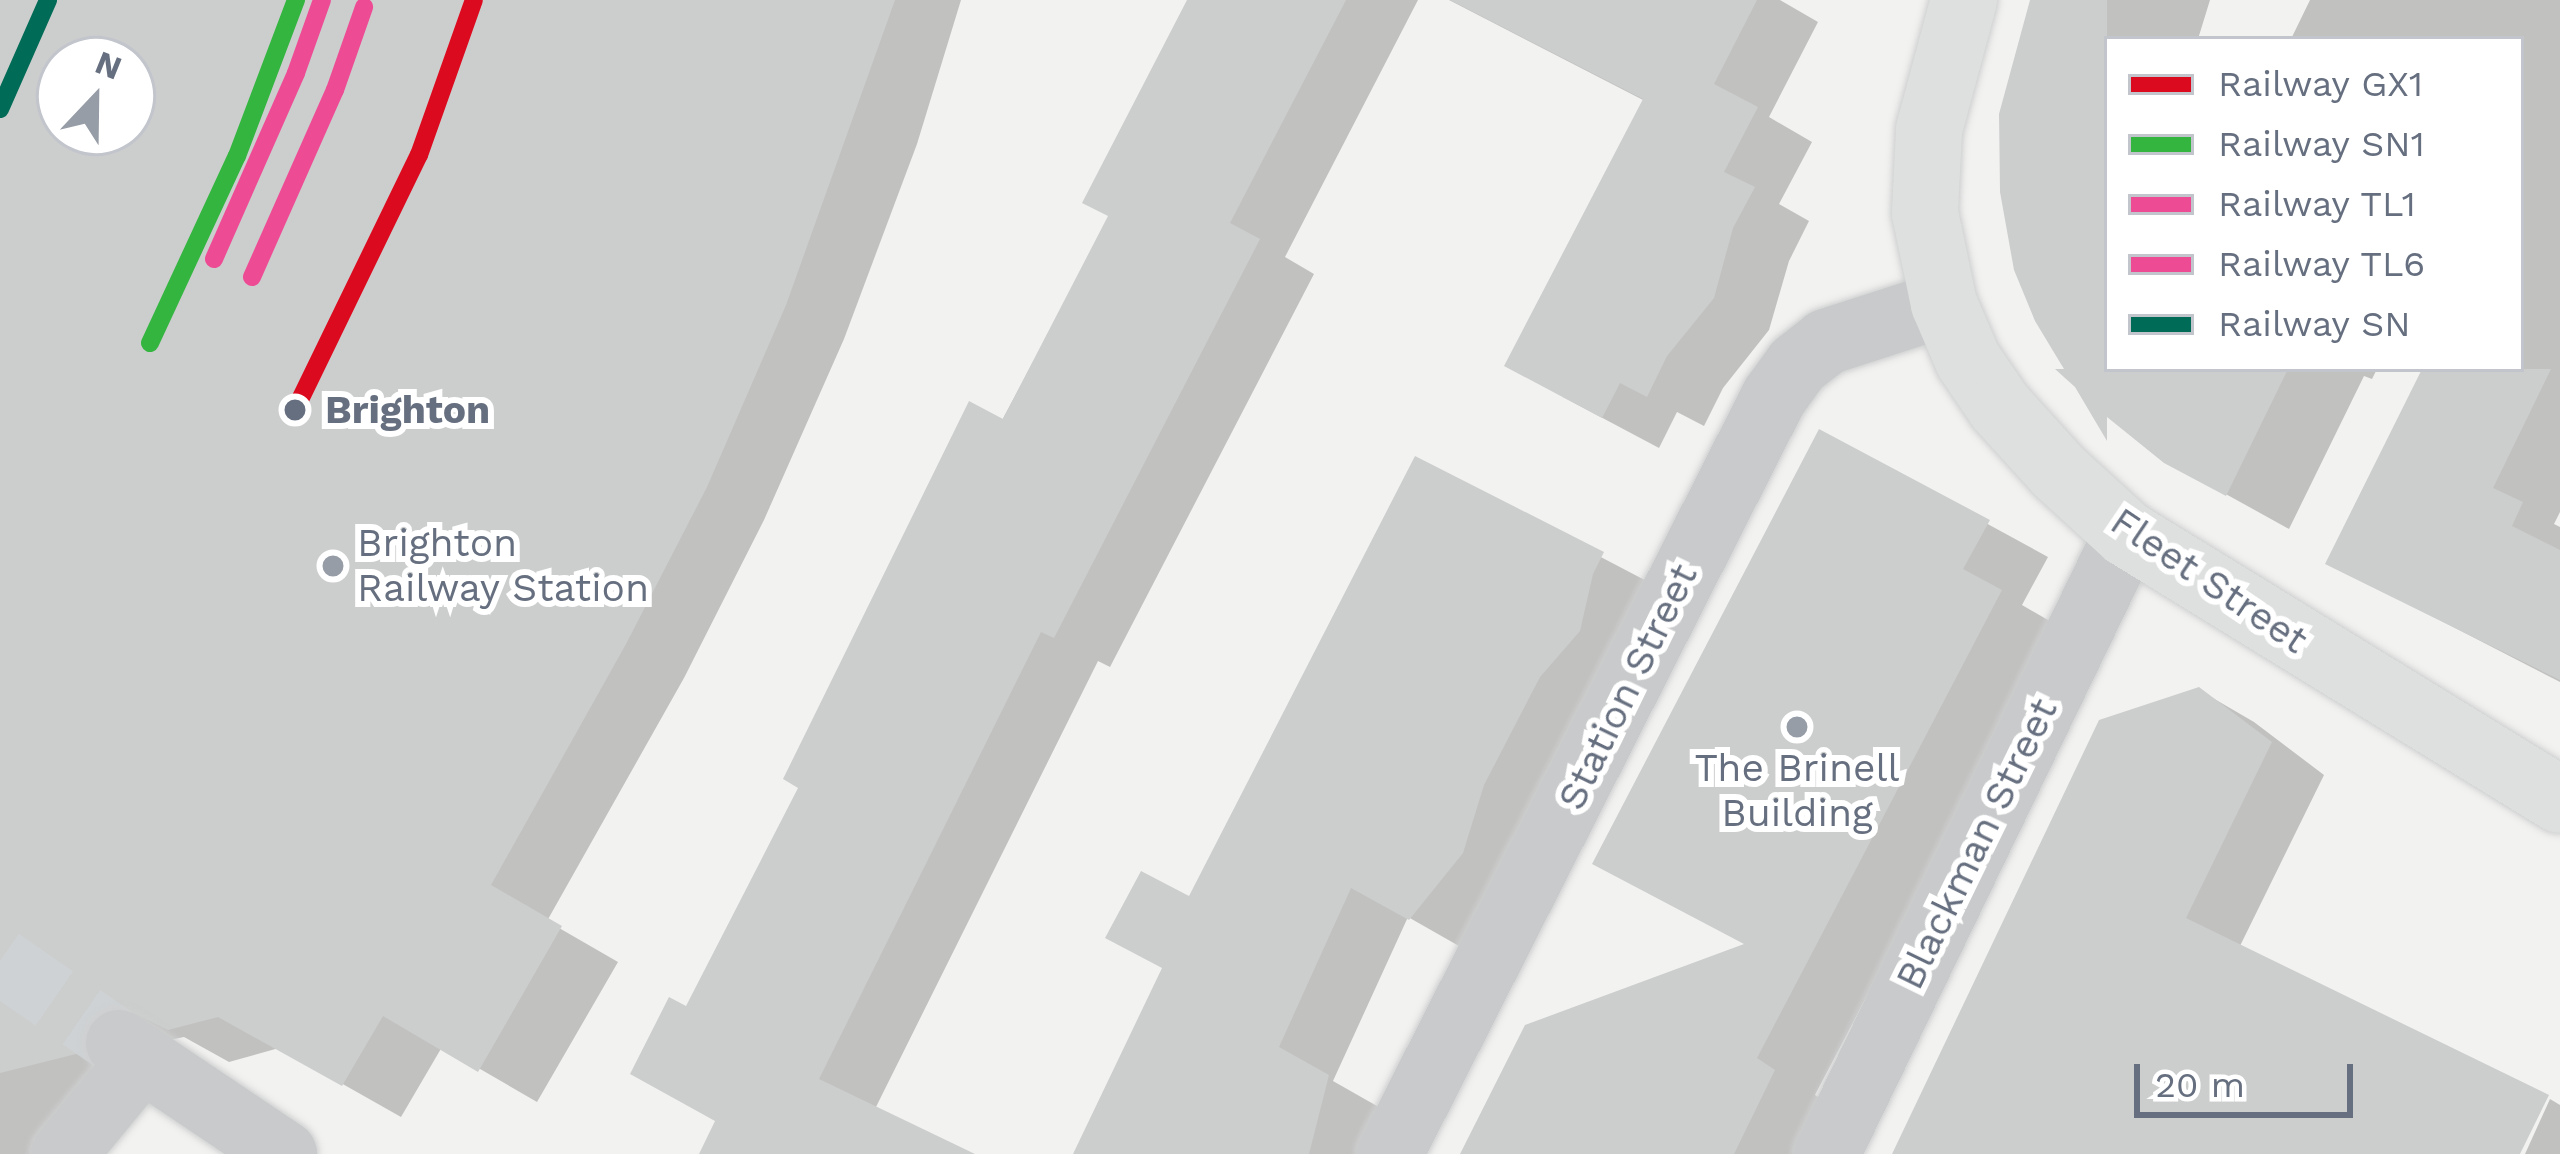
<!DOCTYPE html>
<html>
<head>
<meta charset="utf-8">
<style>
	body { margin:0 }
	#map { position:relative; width:2560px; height:1154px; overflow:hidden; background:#f2f3f1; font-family:"Work Sans",sans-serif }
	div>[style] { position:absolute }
	.shadow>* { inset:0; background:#0003 }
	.building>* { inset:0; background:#cccdcd }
	.minor-tunnel>* { height:66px; margin-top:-33px; transform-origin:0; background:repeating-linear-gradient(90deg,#cfd2d4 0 66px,transparent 0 99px) }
	.roads { filter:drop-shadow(0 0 3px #cecfcf) drop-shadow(0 0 3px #cecfcf) }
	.minor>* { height:66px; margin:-33px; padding:0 33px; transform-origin:33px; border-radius:33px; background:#c9cacb }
	.major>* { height:66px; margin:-33px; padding:0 33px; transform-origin:33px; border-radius:33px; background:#dedfdf }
	.rail-1>* { height:18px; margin:-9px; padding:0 9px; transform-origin:9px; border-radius:9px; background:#dc0a1e }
	.rail-2>* { height:18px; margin:-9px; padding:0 9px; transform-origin:9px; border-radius:9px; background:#33b540 }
	.rail-3>* { height:18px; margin:-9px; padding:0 9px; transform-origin:9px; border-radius:9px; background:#ee4b95 }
	.rail-4>* { height:18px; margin:-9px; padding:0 9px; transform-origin:9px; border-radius:9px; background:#ee4b95 }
	.rail-5>* { height:18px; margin:-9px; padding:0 9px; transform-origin:9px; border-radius:9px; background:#006b56 }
	.dots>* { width:33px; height:33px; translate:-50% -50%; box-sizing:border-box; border:6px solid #fff; border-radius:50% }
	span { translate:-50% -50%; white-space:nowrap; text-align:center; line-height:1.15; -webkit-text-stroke:12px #fff; paint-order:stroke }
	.stop-label { font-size:39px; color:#666f7f; font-weight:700 }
	.left { translate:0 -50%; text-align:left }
	.poi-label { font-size:39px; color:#666f7f }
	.street-label { font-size:39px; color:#666f7f }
	.legend { position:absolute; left:2104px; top:36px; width:420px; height:336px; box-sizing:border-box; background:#fff; border:3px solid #c2c5cc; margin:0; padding:15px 21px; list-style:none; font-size:36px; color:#666f7f }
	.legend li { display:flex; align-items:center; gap:24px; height:60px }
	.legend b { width:60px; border:3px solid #c2c5cc }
	.north { position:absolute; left:36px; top:36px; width:120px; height:120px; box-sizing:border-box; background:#fff; border:3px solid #c2c5cc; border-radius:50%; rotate:22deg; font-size:33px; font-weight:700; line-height:48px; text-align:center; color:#666f7f }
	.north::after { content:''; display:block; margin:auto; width:42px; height:54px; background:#979da7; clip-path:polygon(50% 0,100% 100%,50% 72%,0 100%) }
	.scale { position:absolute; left:2134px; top:1064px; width:219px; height:54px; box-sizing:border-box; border:6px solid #666f7f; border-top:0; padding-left:15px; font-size:36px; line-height:42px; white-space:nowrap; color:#666f7f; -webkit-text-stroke:9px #fff; paint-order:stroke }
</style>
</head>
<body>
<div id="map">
	<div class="shadow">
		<div style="clip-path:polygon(evenodd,0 0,961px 0,917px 144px,844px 339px,764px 520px,684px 678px,547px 921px,618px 962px,537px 1102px,442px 1047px,401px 1117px,279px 1048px,229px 1062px,184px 1037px,160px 1042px,55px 1154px,0 1154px,0 0,60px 60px,132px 60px,132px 132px,60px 132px,60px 60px)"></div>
		<div style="clip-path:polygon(1190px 0,1418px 0,1285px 257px,1314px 274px,1110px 667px,1098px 661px,875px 1109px,968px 1154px,703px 1154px,719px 1121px,687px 1010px,1111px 216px)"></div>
		<div style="clip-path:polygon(1449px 0,1780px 0,1818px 22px,1769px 117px,1812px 142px,1779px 204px,1809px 221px,1789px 261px,1769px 330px,1723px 388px,1704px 426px,1677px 412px,1659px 448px,1563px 397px,1645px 101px)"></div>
		<div style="clip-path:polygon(2033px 0,2210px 0,2198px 39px,2107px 39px,2107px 369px,2377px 369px,2372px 379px,2364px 376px,2289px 529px,2166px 461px,2105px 412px)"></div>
		<div style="clip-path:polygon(2310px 0,2560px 0,2560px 512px,2554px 524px,2560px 527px,2560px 682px,2329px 563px,2423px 369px,2521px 369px,2521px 39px,2291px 39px)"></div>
		<div style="clip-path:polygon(1821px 433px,2048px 557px,2022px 605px,2060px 627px,1815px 1095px,1833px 1107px,1810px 1154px,1463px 1154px,1747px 945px,1596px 863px)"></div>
		<div style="clip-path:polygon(1416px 460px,1658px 587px,1466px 950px,1408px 917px,1333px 1081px,1384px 1110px,1372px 1154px,1076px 1154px,1165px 969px,1191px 900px)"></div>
		<div style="clip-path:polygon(2199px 690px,2254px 722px,2324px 775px,2239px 948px,2518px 1154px,1896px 1154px,2101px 723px)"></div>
		<div style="clip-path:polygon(2550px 1099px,2560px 1105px,2560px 1154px,2525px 1154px)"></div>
	</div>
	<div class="building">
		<div style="clip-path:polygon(evenodd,0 0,895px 0,786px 305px,707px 487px,626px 644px,491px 885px,562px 926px,478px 1072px,383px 1016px,342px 1086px,218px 1017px,168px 1030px,120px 1006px,104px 1009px,89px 1021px,84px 1052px,0 1073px,0 0,60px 60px,132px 60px,132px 132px,60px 132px,60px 60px)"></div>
		<div style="clip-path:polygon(1187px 0,1346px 0,1230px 223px,1260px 239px,1054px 638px,1041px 632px,819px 1079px,975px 1154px,699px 1154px,715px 1121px,630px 1074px,669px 997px,686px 1006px,798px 788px,783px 779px,969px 401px,1003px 419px,1108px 216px,1082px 203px)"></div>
		<div style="clip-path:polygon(1450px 0,1757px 0,1714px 84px,1758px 107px,1724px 172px,1755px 187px,1733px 228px,1714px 298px,1667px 356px,1647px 397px,1620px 383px,1602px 418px,1504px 366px,1643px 99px)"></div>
		<div style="clip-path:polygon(2030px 0,2107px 0,2107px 369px,2288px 369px,2226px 496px,2164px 463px,2107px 417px,2107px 441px,2075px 387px,2055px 369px,2064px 369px,2035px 321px,2014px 270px,2000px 192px,1999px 114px)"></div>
		<div style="clip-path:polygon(2422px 369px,2551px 369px,2493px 488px,2523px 502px,2512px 526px,2560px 550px,2560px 680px,2325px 564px)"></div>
		<div style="clip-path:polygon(1819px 429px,1990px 520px,1963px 569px,2002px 590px,1757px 1058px,1775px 1070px,1734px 1154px,1460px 1154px,1525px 1025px,1744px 944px,1592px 864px)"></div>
		<div style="clip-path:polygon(1415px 456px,1604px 552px,1593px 574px,1580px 631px,1540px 677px,1484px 785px,1463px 853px,1409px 920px,1351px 888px,1279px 1047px,1329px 1075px,1309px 1154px,1073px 1154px,1162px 968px,1105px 938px,1141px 871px,1189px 896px)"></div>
		<div style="clip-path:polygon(2199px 687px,2272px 742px,2186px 918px,2549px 1095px,2520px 1154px,1892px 1154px,2099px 720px)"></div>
	</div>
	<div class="minor-tunnel">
		<div style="left:0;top:961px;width:145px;rotate:34.6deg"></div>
	</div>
	<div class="roads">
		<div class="minor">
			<div style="left:119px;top:1043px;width:199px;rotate:33.9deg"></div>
			<div style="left:64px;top:1154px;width:124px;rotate:-50.5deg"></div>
			<div style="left:1390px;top:1154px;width:849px;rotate:-63.1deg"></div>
			<div style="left:1774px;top:397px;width:39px;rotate:-54deg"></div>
			<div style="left:1797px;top:365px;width:37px;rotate:-38deg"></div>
			<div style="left:1826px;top:342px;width:124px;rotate:-17.9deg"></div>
			<div style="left:1827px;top:1154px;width:689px;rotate:-64.18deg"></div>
		</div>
		<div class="major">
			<div style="left:1964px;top:0;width:135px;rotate:105.1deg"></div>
			<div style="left:1929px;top:130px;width:83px;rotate:92.8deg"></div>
			<div style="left:1925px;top:213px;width:93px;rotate:78.2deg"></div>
			<div style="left:1944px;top:304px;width:61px;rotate:66.8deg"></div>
			<div style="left:1968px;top:360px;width:57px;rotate:55.8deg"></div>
			<div style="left:2000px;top:407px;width:88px;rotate:47.8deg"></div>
			<div style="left:2059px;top:472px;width:92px;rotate:42.4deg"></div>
			<div style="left:2127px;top:534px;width:508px;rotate:31.56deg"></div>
		</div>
	</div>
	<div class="rail-1">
		<div style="left:295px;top:410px;width:284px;rotate:-64.1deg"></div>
		<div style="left:419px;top:155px;width:164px;rotate:-70.5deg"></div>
	</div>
	<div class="rail-2">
		<div style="left:150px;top:343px;width:206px;rotate:-65.1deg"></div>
		<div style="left:237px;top:156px;width:167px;rotate:-69.3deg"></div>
	</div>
	<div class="rail-3">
		<div style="left:252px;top:277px;width:205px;rotate:-66.1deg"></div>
		<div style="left:335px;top:90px;width:88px;rotate:-70.7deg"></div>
	</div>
	<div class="rail-4">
		<div style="left:214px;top:259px;width:203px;rotate:-66.2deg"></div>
		<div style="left:296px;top:73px;width:77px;rotate:-70.4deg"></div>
	</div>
	<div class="rail-5">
		<div style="left:0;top:109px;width:119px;rotate:-66.2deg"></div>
	</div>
	<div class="dots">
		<div style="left:295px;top:410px;background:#666f7f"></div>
		<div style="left:333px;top:566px;background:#979da7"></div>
		<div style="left:1797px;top:727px;background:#979da7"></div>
	</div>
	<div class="stop-label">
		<span class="left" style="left:325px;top:410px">Brighton</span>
	</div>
	<div class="poi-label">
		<span class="left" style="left:357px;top:566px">Brighton<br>Railway Station</span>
		<span style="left:1797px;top:791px">The Brinell<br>Building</span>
	</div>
	<div class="street-label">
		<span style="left:2209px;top:581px;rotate:34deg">Fleet Street</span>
		<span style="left:1628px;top:687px;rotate:-64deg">Station Street</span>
		<span style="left:1977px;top:844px;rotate:-64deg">Blackman Street</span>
	</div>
	<ul class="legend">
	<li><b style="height:15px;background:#dc0a1e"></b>Railway GX1</li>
	<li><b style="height:15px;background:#33b540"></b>Railway SN1</li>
	<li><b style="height:15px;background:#ee4b95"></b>Railway TL1</li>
	<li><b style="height:15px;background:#ee4b95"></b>Railway TL6</li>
	<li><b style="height:15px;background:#006b56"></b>Railway SN</li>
	</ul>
	<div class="north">N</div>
	<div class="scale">20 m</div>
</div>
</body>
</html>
